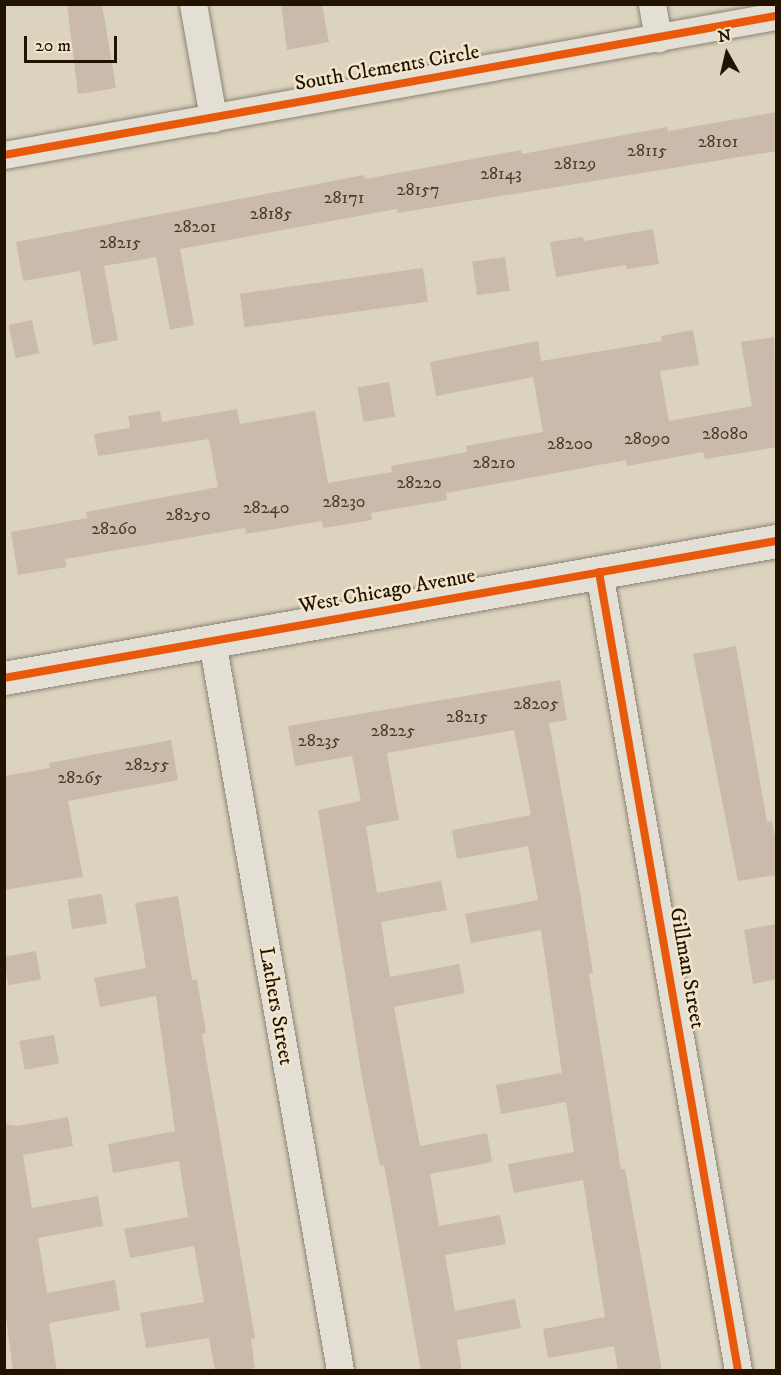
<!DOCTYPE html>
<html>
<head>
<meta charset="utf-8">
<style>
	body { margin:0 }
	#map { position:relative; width:781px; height:1375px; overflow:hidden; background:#dcd3be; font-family:"IM FELL DW Pica",serif }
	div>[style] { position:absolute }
	.building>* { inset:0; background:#c9baab; transform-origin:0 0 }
	.roads { filter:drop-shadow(0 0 2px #8a8375) drop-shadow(0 0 2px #8a8375) }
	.minor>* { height:27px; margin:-13.5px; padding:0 13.5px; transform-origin:13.5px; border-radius:13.5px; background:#e4dfd4 }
	.tertiary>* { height:33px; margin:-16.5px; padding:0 16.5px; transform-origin:16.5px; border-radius:16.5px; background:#e4dfd4 }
	.cycleway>* { height:8px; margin:-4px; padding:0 4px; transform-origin:4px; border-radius:4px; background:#e8590c }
	span { translate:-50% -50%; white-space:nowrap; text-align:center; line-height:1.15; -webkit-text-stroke:5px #f1e5cc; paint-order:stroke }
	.number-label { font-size:18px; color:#4c3d2b }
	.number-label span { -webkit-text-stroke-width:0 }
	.street-label { font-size:21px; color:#221300 }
	.frame { position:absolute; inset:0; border:6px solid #221300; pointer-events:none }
	.north { position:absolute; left:697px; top:24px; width:60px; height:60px; -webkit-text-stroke:4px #f1e5cc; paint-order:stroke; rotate:352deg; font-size:16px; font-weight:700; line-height:24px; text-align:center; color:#221300 }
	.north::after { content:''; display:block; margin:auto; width:21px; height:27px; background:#221300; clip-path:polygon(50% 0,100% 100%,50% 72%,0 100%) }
	.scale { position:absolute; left:24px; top:36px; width:93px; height:27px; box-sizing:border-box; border:3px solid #221300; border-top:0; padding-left:8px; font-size:18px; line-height:21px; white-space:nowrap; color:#221300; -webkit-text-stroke:4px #f1e5cc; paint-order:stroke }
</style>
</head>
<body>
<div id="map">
	<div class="building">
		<div style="clip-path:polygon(67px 4px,102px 4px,116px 88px,78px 94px)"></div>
		<div style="clip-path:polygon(281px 4px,322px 4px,329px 42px,287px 50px)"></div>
		<div style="clip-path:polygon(777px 112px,777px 151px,397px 213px,397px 209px,180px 249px,194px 325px,170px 330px,156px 257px,104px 266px,118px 340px,93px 345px,80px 271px,23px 281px,16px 242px,364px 175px,365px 179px,521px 150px,522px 154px,667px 127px,668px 131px)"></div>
		<div style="clip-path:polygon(653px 229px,659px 264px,627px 269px,626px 265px,556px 277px,550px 242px,583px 237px,584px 241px)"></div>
		<div style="left:505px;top:257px;width:34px;height:33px;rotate:82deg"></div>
		<div style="left:423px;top:268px;width:34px;height:185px;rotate:82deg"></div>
		<div style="left:32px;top:320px;width:34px;height:24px;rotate:78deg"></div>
		<div style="clip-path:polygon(693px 330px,699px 365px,660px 371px,669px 421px,752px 406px,741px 342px,774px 337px,777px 447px,705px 459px,703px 452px,627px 466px,626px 460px,446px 493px,447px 500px,371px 513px,372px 520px,323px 528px,322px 521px,246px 534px,245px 528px,65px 559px,67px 567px,18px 575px,11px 532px,87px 518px,86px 512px,218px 487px,209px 439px,98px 456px,94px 434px,130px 428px,128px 416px,160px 411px,162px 422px,237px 409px,240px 424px,315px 411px,328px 483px,392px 472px,391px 466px,467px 452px,466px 446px,543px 432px,533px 377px,436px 396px,430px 362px,538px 341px,541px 361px,662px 341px,661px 336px)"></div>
		<div style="left:389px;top:382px;width:35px;height:32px;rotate:80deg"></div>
		<div style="clip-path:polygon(736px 646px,767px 822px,772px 821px,777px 849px,777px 875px,738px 881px,693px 654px)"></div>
		<div style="clip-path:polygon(560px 680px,567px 720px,549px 723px,579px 887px,593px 973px,589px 974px,621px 1169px,625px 1169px,662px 1371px,618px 1371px,614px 1346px,548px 1358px,543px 1329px,605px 1317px,583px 1180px,514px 1193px,508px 1164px,574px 1152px,566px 1102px,501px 1114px,496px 1085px,562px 1073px,541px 930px,471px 943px,465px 914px,538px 900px,528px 846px,457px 859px,452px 830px,531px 815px,514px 730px,387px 753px,399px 820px,366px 826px,377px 893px,441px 881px,447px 910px,381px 922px,390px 977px,459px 964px,465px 993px,394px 1007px,420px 1146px,487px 1133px,492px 1162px,430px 1174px,439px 1226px,500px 1215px,506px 1244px,445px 1255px,455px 1311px,515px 1299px,521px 1328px,457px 1340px,462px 1371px,421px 1371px,384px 1165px,380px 1166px,363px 1083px,318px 810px,361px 801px,352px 756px,295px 766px,288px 726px)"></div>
		<div style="clip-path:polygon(171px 740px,178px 780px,68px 801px,83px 877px,4px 890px,4px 776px,50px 768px,49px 763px)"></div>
		<div style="left:102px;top:894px;width:30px;height:35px;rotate:81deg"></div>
		<div style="clip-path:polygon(178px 896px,192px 980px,197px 979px,206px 1033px,202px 1034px,255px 1338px,251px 1339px,255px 1368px,240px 1371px,215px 1371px,209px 1338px,146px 1348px,140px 1313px,204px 1302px,194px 1246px,130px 1258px,124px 1229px,188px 1217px,179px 1161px,113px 1173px,108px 1144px,175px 1131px,156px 996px,100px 1007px,94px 978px,146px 968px,135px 903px)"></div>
		<div style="clip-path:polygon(777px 924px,777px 979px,753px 984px,744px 930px)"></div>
		<div style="left:36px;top:951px;width:29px;height:33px;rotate:80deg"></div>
		<div style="left:54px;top:1035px;width:29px;height:35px;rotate:80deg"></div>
		<div style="clip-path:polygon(68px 1117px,73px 1146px,23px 1155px,32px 1208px,98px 1196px,103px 1226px,38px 1238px,47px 1293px,115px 1280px,120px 1310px,49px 1323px,57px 1371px,13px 1371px,4px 1302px,4px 1124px,18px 1126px)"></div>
	</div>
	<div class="roads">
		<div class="minor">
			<div style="left:193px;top:4px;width:116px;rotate:80deg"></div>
			<div style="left:652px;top:4px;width:35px;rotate:80deg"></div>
			<div style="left:4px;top:155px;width:784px;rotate:-10.21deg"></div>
			<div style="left:599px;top:572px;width:810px;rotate:80.12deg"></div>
			<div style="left:212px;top:641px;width:740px;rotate:80.04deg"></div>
		</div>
		<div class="tertiary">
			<div style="left:4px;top:678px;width:784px;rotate:-10.06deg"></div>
		</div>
	</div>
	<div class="cycleway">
		<div style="left:4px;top:155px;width:784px;rotate:-10.21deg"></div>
		<div style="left:599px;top:572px;width:810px;rotate:80.12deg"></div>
		<div style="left:4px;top:678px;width:784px;rotate:-10.06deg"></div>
	</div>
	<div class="number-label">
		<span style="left:718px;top:142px">28101</span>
		<span style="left:647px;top:151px">28115</span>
		<span style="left:575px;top:164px">28129</span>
		<span style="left:501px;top:174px">28143</span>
		<span style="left:418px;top:190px">28157</span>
		<span style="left:344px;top:198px">28171</span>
		<span style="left:271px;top:214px">28185</span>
		<span style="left:195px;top:227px">28201</span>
		<span style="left:120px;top:243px">28215</span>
		<span style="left:725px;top:434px">28080</span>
		<span style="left:647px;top:439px">28090</span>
		<span style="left:570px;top:444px">28200</span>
		<span style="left:494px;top:463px">28210</span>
		<span style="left:419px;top:483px">28220</span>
		<span style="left:344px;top:502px">28230</span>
		<span style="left:266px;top:508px">28240</span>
		<span style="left:188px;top:515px">28250</span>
		<span style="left:114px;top:529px">28260</span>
		<span style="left:536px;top:704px">28205</span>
		<span style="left:467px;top:717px">28215</span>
		<span style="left:393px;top:731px">28225</span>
		<span style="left:319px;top:741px">28235</span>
		<span style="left:147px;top:765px">28255</span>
		<span style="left:80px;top:778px">28265</span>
	</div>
	<div class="street-label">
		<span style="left:387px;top:68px;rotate:-10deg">South Clements Circle</span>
		<span style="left:387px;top:591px;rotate:-10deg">West Chicago Avenue</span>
		<span style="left:687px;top:968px;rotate:80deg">Gillman Street</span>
		<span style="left:276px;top:1006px;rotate:80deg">Lathers Street</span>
	</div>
	<div class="frame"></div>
	<div class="north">N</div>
	<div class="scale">20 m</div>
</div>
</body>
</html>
